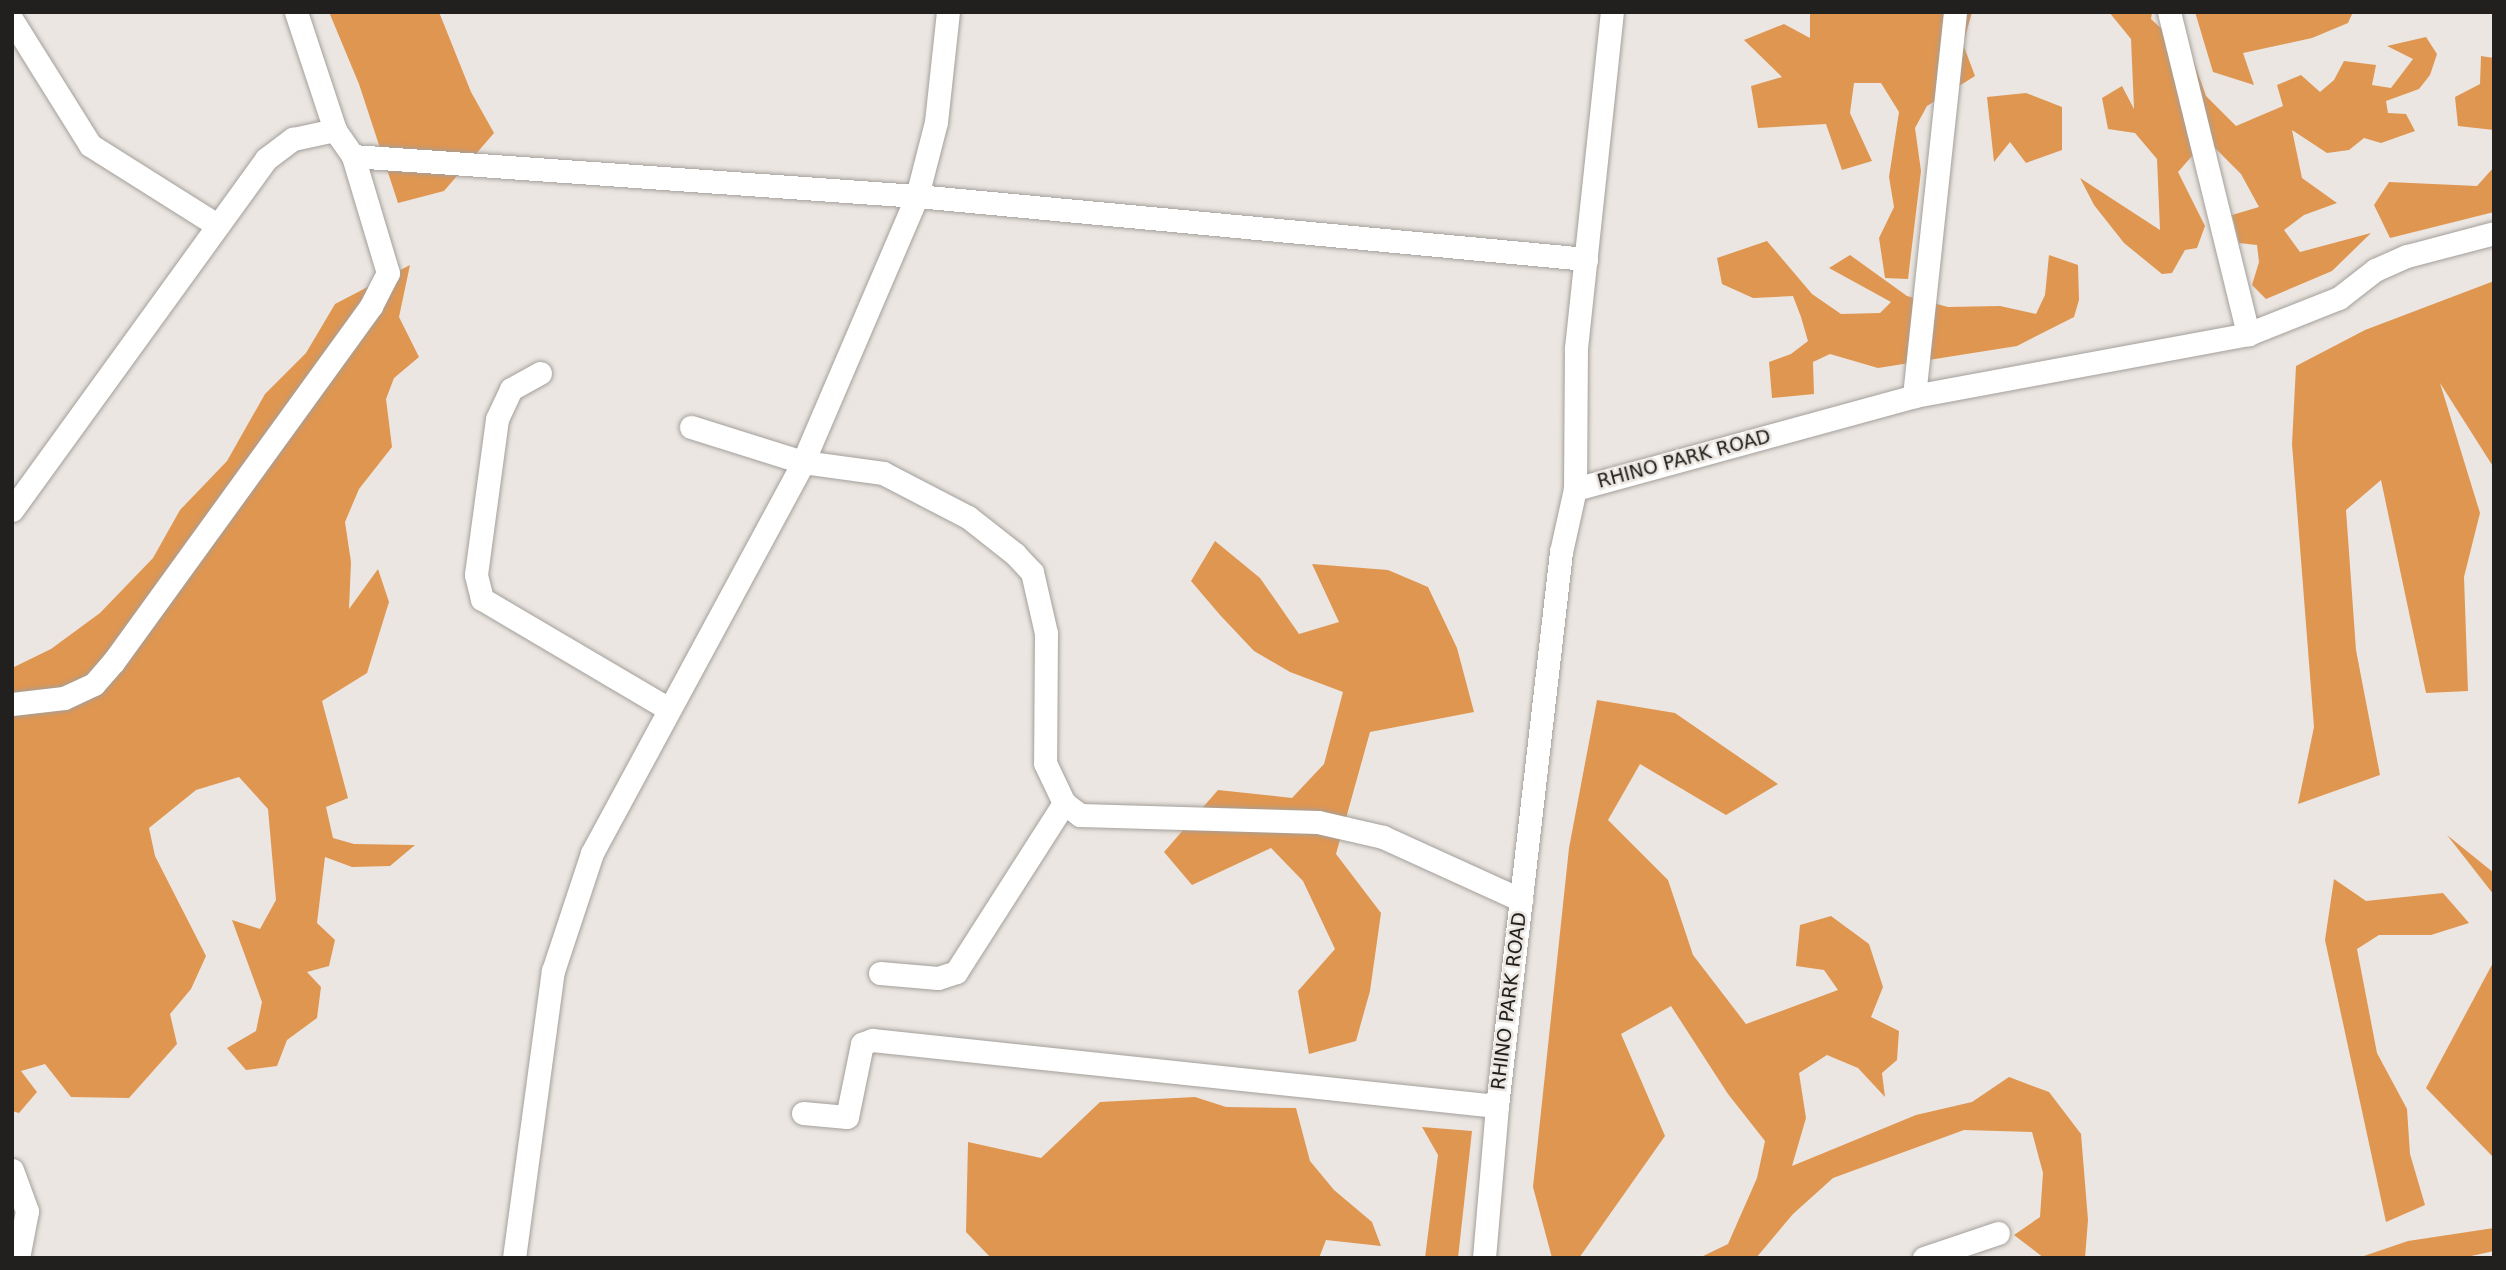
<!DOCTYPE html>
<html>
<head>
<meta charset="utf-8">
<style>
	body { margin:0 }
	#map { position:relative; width:2506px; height:1270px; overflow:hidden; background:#ebe6e1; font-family:"DejaVu Sans",sans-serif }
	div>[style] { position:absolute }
	.forest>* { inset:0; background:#df9651 }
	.roads { filter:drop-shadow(0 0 2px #a49f9b) drop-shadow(0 0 2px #a49f9b) }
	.minor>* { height:23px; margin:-11.5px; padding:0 11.5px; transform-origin:11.5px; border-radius:11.5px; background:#fff }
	span { translate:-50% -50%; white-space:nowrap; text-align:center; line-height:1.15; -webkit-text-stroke:5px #ebe6e1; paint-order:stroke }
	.street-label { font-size:19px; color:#22201e }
	.frame { position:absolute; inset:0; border:14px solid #22201e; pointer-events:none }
</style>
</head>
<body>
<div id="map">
	<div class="forest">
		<div style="clip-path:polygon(329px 12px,439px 12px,471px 92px,494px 133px,444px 191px,398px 203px,359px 84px)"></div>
		<div style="clip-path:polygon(1810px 12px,1972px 12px,1963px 44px,1975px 76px,1927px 106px,1915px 128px,1921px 171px,1908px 279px,1885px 278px,1879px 238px,1894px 207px,1889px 177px,1899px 112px,1881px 83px,1854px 83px,1850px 113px,1872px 161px,1842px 170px,1826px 124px,1758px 128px,1751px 86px,1782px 77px,1744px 40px,1784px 24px,1810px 38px)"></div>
		<div style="clip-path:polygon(2109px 12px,2152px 12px,2151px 19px,2192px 57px,2206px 96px,2236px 126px,2283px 106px,2277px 85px,2301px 75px,2320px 92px,2334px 80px,2344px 61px,2376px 65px,2372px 85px,2391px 88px,2413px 59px,2387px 46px,2426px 37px,2437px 54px,2430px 75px,2419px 89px,2386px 101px,2388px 113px,2406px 114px,2415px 131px,2381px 143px,2364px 138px,2349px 150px,2327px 153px,2292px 130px,2302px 178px,2337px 203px,2304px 215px,2284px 230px,2300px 252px,2371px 233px,2332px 271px,2266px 299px,2252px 285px,2259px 262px,2257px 245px,2239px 243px,2232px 215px,2259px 207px,2241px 174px,2215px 148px,2192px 156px,2178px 172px,2205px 226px,2197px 248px,2185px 250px,2172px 273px,2162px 274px,2124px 243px,2094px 205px,2080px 178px,2160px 230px,2157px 159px,2135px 133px,2108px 129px,2102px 98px,2122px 86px,2134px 109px,2131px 39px)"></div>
		<div style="clip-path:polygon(2195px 12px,2353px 12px,2348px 23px,2312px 38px,2243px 53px,2254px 85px,2213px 72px)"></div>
		<div style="clip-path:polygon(2481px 56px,2494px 58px,2494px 130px,2458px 126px,2455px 97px,2480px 84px)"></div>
		<div style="clip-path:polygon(2026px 93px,2062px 107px,2062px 150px,2026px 163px,2010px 142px,1994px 162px,1987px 97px)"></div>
		<div style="clip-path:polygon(2494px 167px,2494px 212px,2390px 238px,2374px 205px,2389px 182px,2477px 186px)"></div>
		<div style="clip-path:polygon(1767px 241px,1812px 294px,1841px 314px,1880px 313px,1891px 302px,1829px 268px,1850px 255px,1907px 296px,1948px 307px,2000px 306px,2036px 314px,2045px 295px,2049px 255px,2078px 265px,2079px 300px,2074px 317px,2017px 346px,1878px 368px,1830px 354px,1813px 362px,1814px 394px,1772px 398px,1769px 362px,1791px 354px,1808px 341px,1801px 317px,1793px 296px,1753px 298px,1722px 284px,1717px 258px)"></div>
		<div style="clip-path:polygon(410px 265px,399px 317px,419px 357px,394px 378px,386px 399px,392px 447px,359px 489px,345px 522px,351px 562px,349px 609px,378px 569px,389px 602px,367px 673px,322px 701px,348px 798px,326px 807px,333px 838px,354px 844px,415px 845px,390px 866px,352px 867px,325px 857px,317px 923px,335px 940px,329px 966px,307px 972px,321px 987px,317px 1018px,287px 1040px,277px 1066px,246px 1070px,227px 1048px,256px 1031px,262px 1002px,232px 920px,260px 929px,276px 900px,268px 809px,239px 777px,196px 790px,149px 828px,155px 856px,206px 956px,191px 989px,170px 1014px,177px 1044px,129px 1098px,71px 1097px,45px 1064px,21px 1071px,37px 1092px,19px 1113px,12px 1111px,12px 668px,51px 649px,100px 613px,153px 558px,180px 510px,227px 461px,265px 394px,306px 353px,335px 304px)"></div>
		<div style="clip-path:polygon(2494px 281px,2494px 468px,2440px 383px,2480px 513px,2464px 577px,2468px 691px,2426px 693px,2381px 480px,2346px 510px,2356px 650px,2380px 775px,2298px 804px,2314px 727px,2292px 444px,2296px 366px,2365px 330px)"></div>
		<div style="clip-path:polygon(1215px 541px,1260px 578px,1299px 634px,1339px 622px,1312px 564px,1388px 570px,1428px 587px,1457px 648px,1474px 712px,1370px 732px,1336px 854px,1381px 913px,1370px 991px,1356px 1041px,1309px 1054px,1298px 991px,1335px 949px,1303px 881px,1271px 848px,1192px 885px,1164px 852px,1218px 790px,1292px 798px,1324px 764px,1343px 692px,1290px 672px,1254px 651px,1220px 615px,1191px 581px)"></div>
		<div style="clip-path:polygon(1597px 700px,1675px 713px,1778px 784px,1726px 815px,1640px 764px,1608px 820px,1668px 880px,1693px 955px,1746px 1024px,1838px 990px,1824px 970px,1796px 966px,1800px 925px,1831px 916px,1869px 944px,1883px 987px,1871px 1017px,1899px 1031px,1897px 1060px,1882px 1073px,1885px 1097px,1858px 1068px,1827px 1055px,1799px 1073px,1806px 1118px,1792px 1166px,1916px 1115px,1972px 1102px,2009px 1077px,2049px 1092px,2081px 1134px,2088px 1220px,2085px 1258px,2044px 1258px,2014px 1235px,2040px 1217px,2043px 1173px,2032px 1132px,1964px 1130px,1833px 1178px,1793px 1214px,1756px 1258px,1699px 1258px,1728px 1244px,1757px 1178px,1765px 1141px,1728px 1094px,1671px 1006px,1621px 1034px,1665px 1136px,1579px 1258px,1552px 1258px,1533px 1187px,1569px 848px)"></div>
		<div style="clip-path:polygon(2447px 835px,2494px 873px,2494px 895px)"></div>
		<div style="clip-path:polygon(2334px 879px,2366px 901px,2443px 893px,2469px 923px,2431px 935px,2379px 935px,2357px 949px,2377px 1053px,2407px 1109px,2410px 1154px,2425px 1205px,2386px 1222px,2325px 940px)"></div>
		<div style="clip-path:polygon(2494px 961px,2494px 1158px,2426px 1088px)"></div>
		<div style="clip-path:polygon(1195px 1097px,1226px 1107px,1296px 1108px,1310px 1161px,1334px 1190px,1372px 1222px,1381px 1246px,1326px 1240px,1319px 1258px,991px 1258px,966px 1232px,968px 1142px,1041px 1158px,1100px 1102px)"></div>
		<div style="clip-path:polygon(1422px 1127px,1472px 1131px,1458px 1258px,1425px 1258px,1438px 1155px)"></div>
		<div style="clip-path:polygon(2494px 1228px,2494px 1251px,2462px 1258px,2358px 1258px,2408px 1241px)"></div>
	</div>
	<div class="roads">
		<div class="minor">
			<div style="left:2169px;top:12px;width:332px;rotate:76.2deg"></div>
			<div style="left:12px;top:20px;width:147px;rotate:58deg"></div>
			<div style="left:90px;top:145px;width:150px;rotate:32.2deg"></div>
			<div style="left:353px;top:156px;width:565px;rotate:4.06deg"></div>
			<div style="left:917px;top:196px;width:672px;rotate:5.38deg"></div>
			<div style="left:540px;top:373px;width:33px;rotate:151deg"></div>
			<div style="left:511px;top:389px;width:33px;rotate:115deg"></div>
			<div style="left:497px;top:419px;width:157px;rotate:97.7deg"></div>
			<div style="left:476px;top:575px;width:25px;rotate:76deg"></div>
			<div style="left:482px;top:599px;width:217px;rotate:30.5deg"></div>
			<div style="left:1914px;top:396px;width:386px;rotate:-83.9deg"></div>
			<div style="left:691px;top:427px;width:117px;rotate:17.4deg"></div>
			<div style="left:803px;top:462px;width:289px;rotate:-66.8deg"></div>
			<div style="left:917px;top:196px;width:76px;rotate:-75.6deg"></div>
			<div style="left:936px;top:122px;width:111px;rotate:-83.8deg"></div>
			<div style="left:1575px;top:489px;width:352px;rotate:-15.3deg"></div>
			<div style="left:1914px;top:396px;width:340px;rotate:-10.5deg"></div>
			<div style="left:2248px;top:334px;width:98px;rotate:-21.6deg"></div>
			<div style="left:2339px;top:298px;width:46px;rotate:-37.9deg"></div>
			<div style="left:2375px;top:270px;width:35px;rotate:-24deg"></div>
			<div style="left:2407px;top:256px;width:90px;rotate:-14.8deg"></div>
			<div style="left:12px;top:510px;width:433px;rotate:-54.1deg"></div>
			<div style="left:266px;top:159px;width:34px;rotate:-37deg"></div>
			<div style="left:293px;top:139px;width:43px;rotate:-12.1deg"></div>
			<div style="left:12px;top:704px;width:52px;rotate:-6.6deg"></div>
			<div style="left:64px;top:698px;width:33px;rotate:-25deg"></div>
			<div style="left:94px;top:684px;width:30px;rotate:-49deg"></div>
			<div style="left:114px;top:661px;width:438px;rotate:-54.1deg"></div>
			<div style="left:371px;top:306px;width:37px;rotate:-63deg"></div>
			<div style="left:388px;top:273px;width:122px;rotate:-106.7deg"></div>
			<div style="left:353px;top:156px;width:32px;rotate:-125deg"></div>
			<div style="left:335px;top:130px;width:124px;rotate:-108.3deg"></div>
			<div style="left:880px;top:973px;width:58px;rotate:4.9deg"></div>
			<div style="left:938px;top:978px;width:19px;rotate:-18deg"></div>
			<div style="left:956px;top:972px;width:201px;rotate:-57.4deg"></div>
			<div style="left:803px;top:1113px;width:44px;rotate:5.2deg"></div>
			<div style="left:847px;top:1117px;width:75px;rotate:-78.4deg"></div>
			<div style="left:862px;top:1044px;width:11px;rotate:-22deg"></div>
			<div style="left:872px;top:1040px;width:628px;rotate:6.03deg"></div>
			<div style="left:12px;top:1170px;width:44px;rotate:69.9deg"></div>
			<div style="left:27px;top:1211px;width:48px;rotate:100.8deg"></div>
			<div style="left:514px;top:1258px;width:290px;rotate:-82.3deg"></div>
			<div style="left:553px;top:971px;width:124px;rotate:-71.7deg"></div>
			<div style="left:592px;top:853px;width:444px;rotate:-61.6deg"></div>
			<div style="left:803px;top:462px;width:81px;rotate:7.8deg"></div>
			<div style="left:883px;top:473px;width:96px;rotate:27.4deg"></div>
			<div style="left:968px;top:517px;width:60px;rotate:38.2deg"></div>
			<div style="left:1015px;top:554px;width:25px;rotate:47deg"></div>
			<div style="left:1032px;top:572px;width:63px;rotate:77.1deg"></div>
			<div style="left:1046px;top:633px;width:130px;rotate:90.4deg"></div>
			<div style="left:1045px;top:763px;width:44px;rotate:64.6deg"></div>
			<div style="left:1064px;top:803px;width:20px;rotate:37deg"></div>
			<div style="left:1080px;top:815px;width:238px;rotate:1.7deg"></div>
			<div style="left:1318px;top:822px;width:67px;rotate:13deg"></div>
			<div style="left:1383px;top:837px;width:152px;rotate:24.5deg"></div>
			<div style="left:1484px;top:1258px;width:153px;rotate:-85.1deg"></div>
			<div style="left:1497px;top:1106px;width:558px;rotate:-83.41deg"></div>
			<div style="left:1561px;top:552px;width:65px;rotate:-77.5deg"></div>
			<div style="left:1575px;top:489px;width:141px;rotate:-89.6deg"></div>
			<div style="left:1576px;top:348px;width:338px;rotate:-83.9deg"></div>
			<div style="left:1924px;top:1258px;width:78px;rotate:-18.7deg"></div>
		</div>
	</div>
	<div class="street-label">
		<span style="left:1684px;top:459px;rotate:-15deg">RHINO PARK ROAD</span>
		<span style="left:1509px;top:1001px;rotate:-83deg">RHINO PARK ROAD</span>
	</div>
	<div class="frame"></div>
</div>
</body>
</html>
